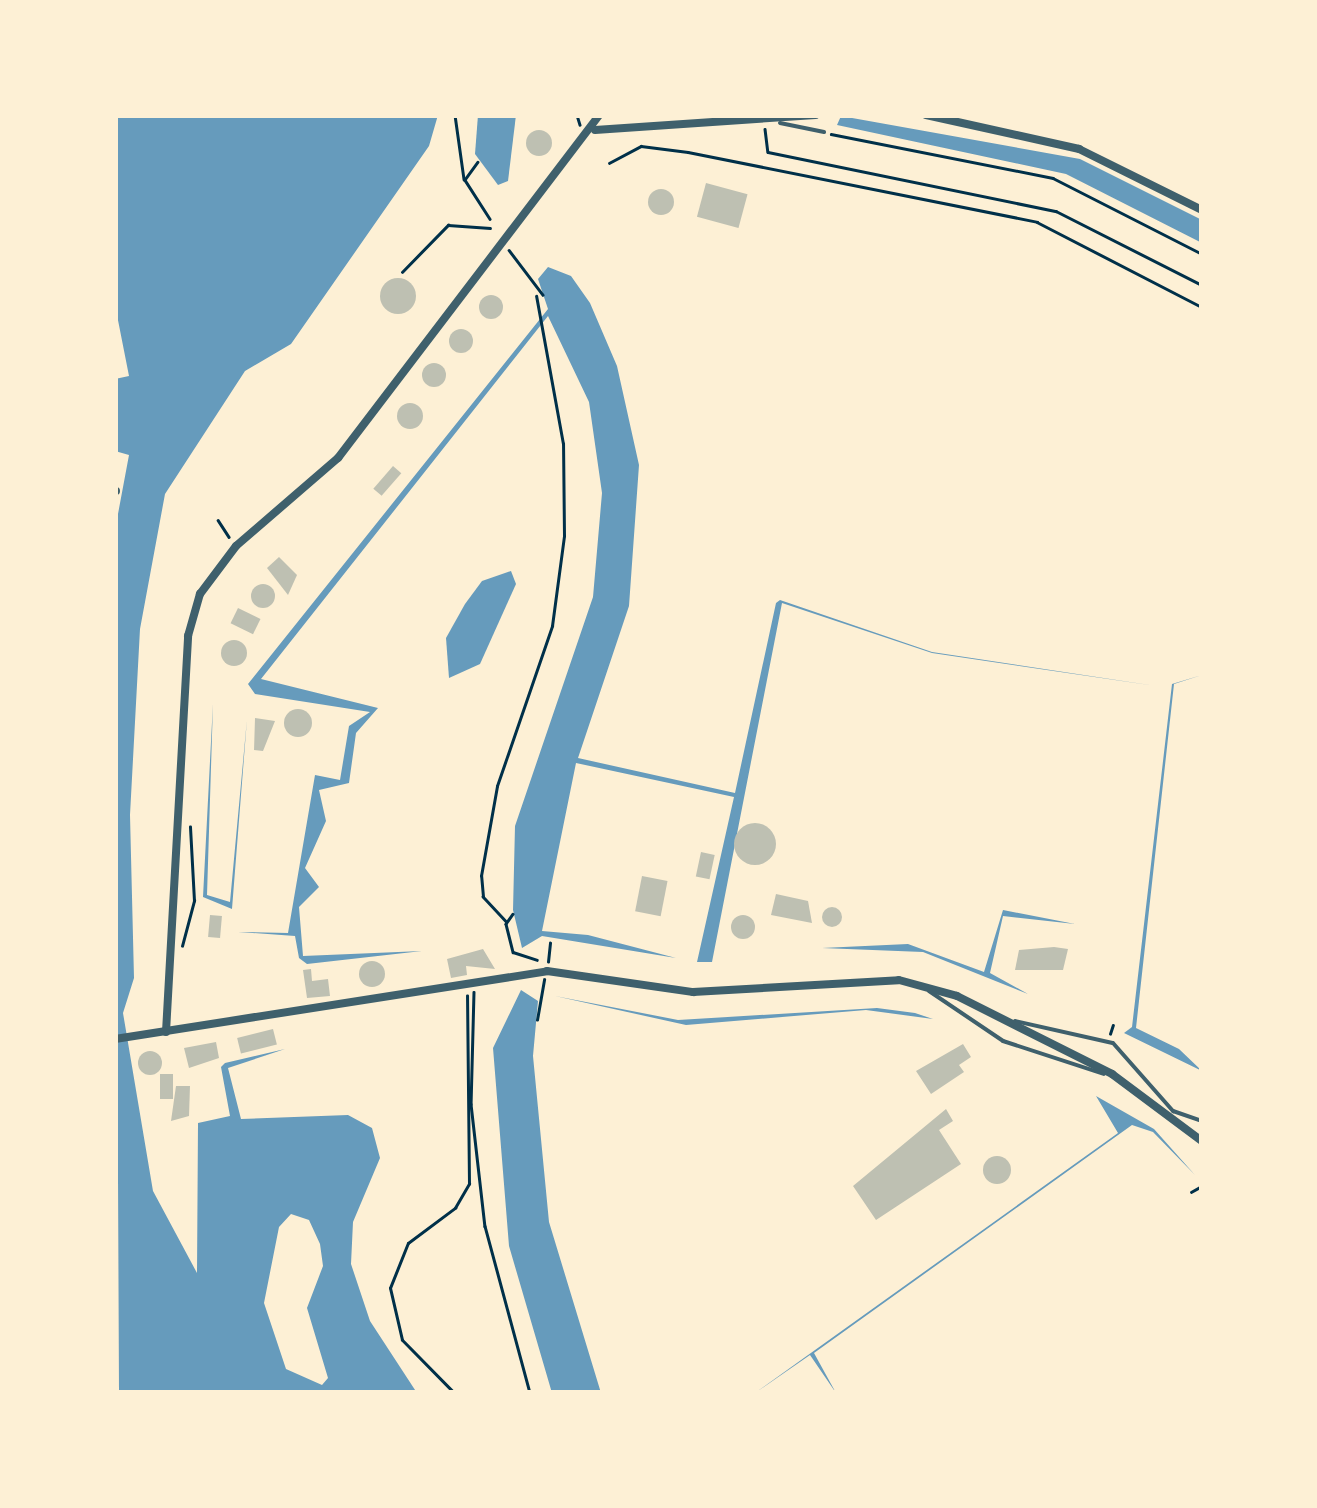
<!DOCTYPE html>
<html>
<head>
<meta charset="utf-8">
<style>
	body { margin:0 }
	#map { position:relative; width:1317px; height:1508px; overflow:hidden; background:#fdf0d5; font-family:"Libre Baskerville",serif }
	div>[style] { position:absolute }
	.water>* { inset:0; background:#669bbc }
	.building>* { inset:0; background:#bec0b2; transform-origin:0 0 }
	.round { border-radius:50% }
	.path>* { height:2.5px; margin:-1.25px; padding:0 1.25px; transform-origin:1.25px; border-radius:1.25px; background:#003049 }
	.service>* { height:4px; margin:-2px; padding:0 2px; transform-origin:2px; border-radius:2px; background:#3f606c }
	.minor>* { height:8px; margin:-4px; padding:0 4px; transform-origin:4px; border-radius:4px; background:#3f606c }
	span { translate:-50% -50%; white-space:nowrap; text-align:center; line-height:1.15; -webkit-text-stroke:8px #fdf0d5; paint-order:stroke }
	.frame { position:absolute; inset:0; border:118px solid #fdf0d5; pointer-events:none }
</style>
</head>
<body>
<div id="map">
	<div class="water">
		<div style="clip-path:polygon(evenodd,115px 115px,438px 115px,429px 146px,291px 344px,245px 371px,165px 494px,140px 629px,130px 815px,134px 978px,123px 1013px,153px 1191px,197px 1273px,198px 1123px,230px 1116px,221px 1067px,225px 1063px,285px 1049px,228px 1068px,241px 1119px,348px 1115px,372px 1128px,380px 1158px,353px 1222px,351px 1264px,370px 1321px,417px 1393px,119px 1393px,115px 530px,129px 455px,115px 451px,115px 379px,129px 376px,115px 305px,115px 115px,291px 1214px,309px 1220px,320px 1244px,323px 1266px,307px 1308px,328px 1378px,322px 1385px,286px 1369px,264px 1303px,279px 1227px,291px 1214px)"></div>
		<div style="clip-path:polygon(478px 115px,516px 115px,508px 181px,498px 185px,475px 154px)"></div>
		<div style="clip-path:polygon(841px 116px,1080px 159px,1202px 220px,1202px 243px,1066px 174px,837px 125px)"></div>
		<div style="clip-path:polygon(548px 267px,571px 276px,590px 303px,617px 366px,639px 465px,629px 606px,578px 758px,735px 793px,776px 603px,780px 600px,932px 652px,1156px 686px,932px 653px,782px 603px,712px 962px,697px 962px,734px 797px,576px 763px,542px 931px,588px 935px,676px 958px,542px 936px,522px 948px,513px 910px,515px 826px,593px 597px,602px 493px,589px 402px,548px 316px,261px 679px,378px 708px,356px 733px,349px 783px,319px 790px,326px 821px,305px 868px,319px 887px,299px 907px,303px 956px,422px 951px,307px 964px,299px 958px,295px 936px,238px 932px,288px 933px,315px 775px,340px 780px,349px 726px,370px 712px,255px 694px,248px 684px,548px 309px,538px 279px)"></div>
		<div style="clip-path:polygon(511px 571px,516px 584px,480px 664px,449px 678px,446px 638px,465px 604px,482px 581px)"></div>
		<div style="clip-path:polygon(1202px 675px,1174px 684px,1136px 1028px,1179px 1049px,1202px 1071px,1124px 1033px,1132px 1027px,1172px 684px)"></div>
		<div style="clip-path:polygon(213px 703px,207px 895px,230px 902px,247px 719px,232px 909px,203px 897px)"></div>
		<div style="clip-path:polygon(1003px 910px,1075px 924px,1003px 916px,990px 973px,1028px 994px,923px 952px,822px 948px,908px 944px,984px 972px)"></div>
		<div style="clip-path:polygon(521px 990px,538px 1001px,533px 1056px,549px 1222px,601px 1393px,552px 1393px,509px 1246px,493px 1048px)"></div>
		<div style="clip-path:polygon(555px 996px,678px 1020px,877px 1008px,915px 1013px,933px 1019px,866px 1010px,686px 1025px)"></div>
		<div style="clip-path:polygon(1096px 1096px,1154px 1129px,1195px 1175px,1153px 1132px,1132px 1125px,814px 1353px,836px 1393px,810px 1355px,755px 1393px,1118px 1133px)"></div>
	</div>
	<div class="building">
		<div class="round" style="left:526px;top:130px;width:26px;height:26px"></div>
		<div style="left:706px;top:183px;width:43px;height:35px;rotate:15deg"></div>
		<div class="round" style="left:648px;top:189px;width:26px;height:26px"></div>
		<div class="round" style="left:380px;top:278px;width:36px;height:36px"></div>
		<div class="round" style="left:479px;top:295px;width:24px;height:24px"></div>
		<div class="round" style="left:449px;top:329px;width:24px;height:24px"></div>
		<div class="round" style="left:422px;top:363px;width:24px;height:24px"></div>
		<div class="round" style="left:397px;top:403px;width:26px;height:26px"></div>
		<div style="left:393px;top:466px;width:11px;height:30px;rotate:41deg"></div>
		<div style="clip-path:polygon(279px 557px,297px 575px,288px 595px,267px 568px)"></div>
		<div class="round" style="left:251px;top:584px;width:24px;height:24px"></div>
		<div style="left:238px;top:608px;width:25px;height:17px;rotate:26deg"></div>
		<div class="round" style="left:221px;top:640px;width:26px;height:26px"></div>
		<div class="round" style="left:284px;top:709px;width:28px;height:28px"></div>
		<div style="clip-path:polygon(255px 718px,275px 721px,263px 751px,254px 750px)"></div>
		<div class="round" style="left:734px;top:823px;width:42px;height:42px"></div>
		<div style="left:701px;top:852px;width:14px;height:25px;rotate:12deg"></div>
		<div style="left:642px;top:876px;width:26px;height:36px;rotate:11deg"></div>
		<div style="clip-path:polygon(776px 894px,808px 901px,812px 923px,771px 915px)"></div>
		<div class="round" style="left:822px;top:907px;width:20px;height:20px"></div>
		<div style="left:210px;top:915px;width:12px;height:22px;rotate:5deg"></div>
		<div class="round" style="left:731px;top:915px;width:24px;height:24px"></div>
		<div style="clip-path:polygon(1054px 947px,1068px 949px,1063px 970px,1015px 970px,1019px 950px)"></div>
		<div style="clip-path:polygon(483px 949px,495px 969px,466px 966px,467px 975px,451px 978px,447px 959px)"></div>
		<div class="round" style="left:359px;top:961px;width:26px;height:26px"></div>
		<div style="clip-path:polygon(311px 969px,312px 981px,328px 979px,330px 996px,307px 998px,303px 970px)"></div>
		<div style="left:273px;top:1029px;width:16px;height:37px;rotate:76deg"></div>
		<div style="clip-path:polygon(216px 1042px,219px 1058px,189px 1068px,184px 1048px)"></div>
		<div style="clip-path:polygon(963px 1044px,971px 1057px,959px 1065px,964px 1072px,931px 1094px,916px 1071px)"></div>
		<div class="round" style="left:138px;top:1051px;width:24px;height:24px"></div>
		<div style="left:160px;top:1074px;width:13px;height:25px"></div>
		<div style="clip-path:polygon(176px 1086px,190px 1086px,189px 1116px,171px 1121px)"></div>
		<div style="clip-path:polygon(946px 1109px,953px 1121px,939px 1130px,961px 1164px,876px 1220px,853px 1186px)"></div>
		<div class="round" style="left:983px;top:1156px;width:28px;height:28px"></div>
	</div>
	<div class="path">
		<div style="left:455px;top:115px;width:65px;rotate:82deg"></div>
		<div style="left:577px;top:115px;width:10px;rotate:73deg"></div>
		<div style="left:765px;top:129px;width:23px;rotate:83deg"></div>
		<div style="left:768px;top:152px;width:294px;rotate:11.6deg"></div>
		<div style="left:1056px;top:211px;width:164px;rotate:26.9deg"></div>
		<div style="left:831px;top:134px;width:226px;rotate:11.2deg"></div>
		<div style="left:1053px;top:178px;width:167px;rotate:27deg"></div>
		<div style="left:478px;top:162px;width:22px;rotate:126deg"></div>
		<div style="left:465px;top:180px;width:46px;rotate:57.3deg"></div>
		<div style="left:609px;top:163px;width:36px;rotate:-28deg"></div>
		<div style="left:641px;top:146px;width:47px;rotate:7.3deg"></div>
		<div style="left:688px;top:152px;width:356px;rotate:11.3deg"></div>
		<div style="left:1037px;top:222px;width:186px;rotate:27.3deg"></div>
		<div style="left:509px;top:250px;width:56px;rotate:52.9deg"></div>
		<div style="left:402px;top:272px;width:66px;rotate:-45.6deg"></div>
		<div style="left:448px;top:225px;width:42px;rotate:4.1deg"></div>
		<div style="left:218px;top:520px;width:20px;rotate:57deg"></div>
		<div style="left:513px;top:914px;width:12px;rotate:125deg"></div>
		<div style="left:506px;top:924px;width:29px;rotate:76deg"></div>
		<div style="left:513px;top:952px;width:25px;rotate:18deg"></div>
		<div style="left:506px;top:922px;width:34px;rotate:-133deg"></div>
		<div style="left:483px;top:897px;width:21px;rotate:-95deg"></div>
		<div style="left:481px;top:876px;width:91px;rotate:-79.9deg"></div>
		<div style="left:497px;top:786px;width:169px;rotate:-71deg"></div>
		<div style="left:552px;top:626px;width:91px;rotate:-82.4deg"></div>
		<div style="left:564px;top:536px;width:92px;rotate:-90.6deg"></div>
		<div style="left:563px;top:444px;width:150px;rotate:-100.3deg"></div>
		<div style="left:182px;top:946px;width:47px;rotate:-75.1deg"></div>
		<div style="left:194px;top:901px;width:74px;rotate:-93.1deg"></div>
		<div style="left:548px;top:962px;width:19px;rotate:-84deg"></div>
		<div style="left:474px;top:992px;width:112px;rotate:91.5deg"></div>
		<div style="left:471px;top:1104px;width:123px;rotate:83.5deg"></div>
		<div style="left:485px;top:1226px;width:173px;rotate:74.9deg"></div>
		<div style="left:537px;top:1020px;width:41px;rotate:-80.1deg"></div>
		<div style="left:1110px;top:1034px;width:9px;rotate:-72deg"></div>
		<div style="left:1191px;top:1192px;width:13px;rotate:-29deg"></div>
		<div style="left:454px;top:1393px;width:74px;rotate:-134.5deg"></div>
		<div style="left:402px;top:1340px;width:53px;rotate:-103deg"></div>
		<div style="left:390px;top:1288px;width:48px;rotate:-68.2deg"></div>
		<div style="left:408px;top:1243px;width:59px;rotate:-36.7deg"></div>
		<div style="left:455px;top:1208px;width:28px;rotate:-60deg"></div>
		<div style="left:469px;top:1184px;width:188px;rotate:-90.6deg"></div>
	</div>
	<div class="service">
		<div style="left:780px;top:123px;width:45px;rotate:11.6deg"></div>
		<div style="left:929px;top:991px;width:89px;rotate:34deg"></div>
		<div style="left:1003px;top:1041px;width:106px;rotate:18.1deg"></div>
		<div style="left:1015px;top:1021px;width:100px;rotate:12.7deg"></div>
		<div style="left:1113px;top:1043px;width:91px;rotate:48.6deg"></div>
		<div style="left:1173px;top:1111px;width:31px;rotate:19deg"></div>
	</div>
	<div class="minor">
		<div style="left:926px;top:115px;width:157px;rotate:12.5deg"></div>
		<div style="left:1079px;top:149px;width:137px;rotate:26.4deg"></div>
		<div style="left:595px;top:130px;width:221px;rotate:-3.9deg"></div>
		<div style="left:115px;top:491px;width:1px"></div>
		<div style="left:166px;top:1032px;width:397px;rotate:-86.8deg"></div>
		<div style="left:188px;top:636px;width:44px;rotate:-74.1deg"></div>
		<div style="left:200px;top:594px;width:60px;rotate:-53.1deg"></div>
		<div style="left:236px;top:546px;width:135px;rotate:-40.8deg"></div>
		<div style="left:338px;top:458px;width:431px;rotate:-52.7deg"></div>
		<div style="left:115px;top:1039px;width:437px;rotate:-8.9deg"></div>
		<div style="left:547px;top:971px;width:148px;rotate:8.2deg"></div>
		<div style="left:693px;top:992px;width:206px;rotate:-3.3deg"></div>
		<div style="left:899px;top:980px;width:60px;rotate:15.4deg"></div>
		<div style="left:957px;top:996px;width:174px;rotate:26.7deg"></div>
		<div style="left:1112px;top:1074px;width:112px;rotate:36.7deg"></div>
	</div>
	<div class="frame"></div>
</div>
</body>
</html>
